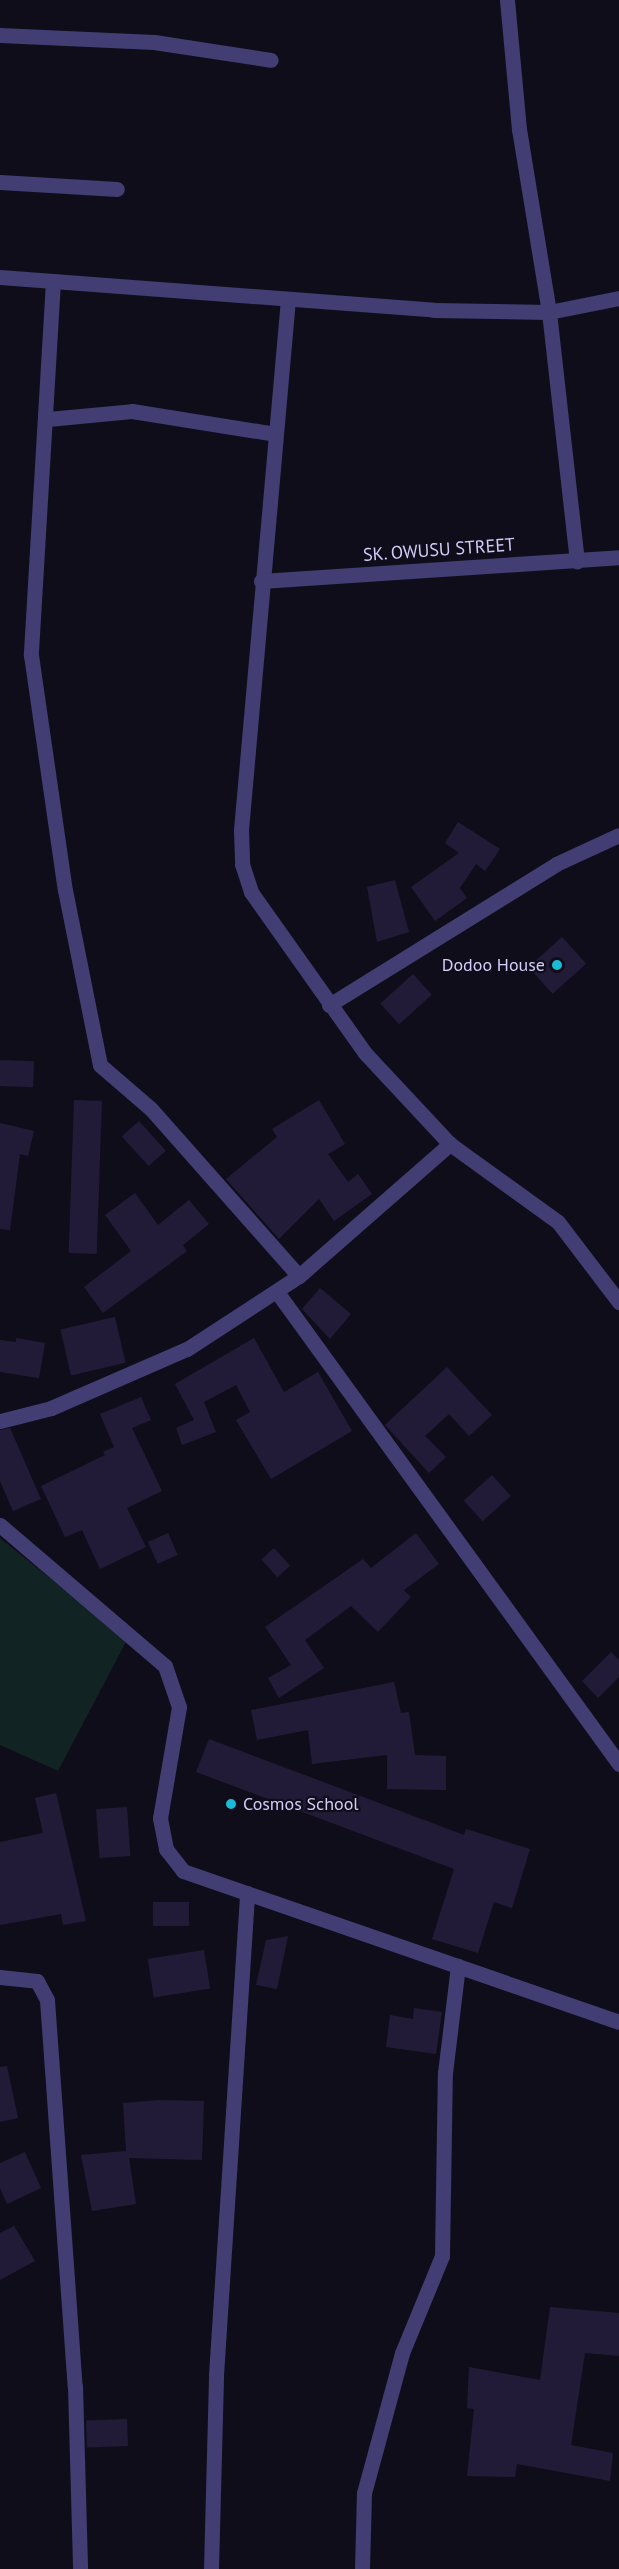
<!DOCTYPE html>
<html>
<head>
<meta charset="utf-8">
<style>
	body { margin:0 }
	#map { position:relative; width:619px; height:2569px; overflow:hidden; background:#100d1a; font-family:"PT Sans",sans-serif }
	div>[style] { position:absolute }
	.green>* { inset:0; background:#112323 }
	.building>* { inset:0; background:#221b38; transform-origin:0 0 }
	.minor>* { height:15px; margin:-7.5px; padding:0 7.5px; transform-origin:7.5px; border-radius:7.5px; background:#423d73 }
	.tertiary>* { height:15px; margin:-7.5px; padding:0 7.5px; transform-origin:7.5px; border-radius:7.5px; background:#423d73 }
	.dots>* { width:16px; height:16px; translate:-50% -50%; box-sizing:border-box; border:3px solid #100d1a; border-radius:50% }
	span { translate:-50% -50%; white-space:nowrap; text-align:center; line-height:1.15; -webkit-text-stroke:4.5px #100d1a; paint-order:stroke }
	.street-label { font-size:18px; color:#d3ccf9 }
	.poi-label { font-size:18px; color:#d3ccf9 }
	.right { translate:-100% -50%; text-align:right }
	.left { translate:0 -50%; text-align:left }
</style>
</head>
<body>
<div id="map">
	<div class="green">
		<div style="clip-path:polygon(0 1538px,127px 1640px,58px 1771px,0 1745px)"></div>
	</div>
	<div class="building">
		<div style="clip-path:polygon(458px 822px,500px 849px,485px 871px,476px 864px,460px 888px,467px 898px,435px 921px,411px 887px,459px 853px,445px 843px)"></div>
		<div style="clip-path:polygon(395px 880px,409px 932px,377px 942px,367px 887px)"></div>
		<div style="left:562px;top:937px;width:36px;height:45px;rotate:48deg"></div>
		<div style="left:413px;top:974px;width:28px;height:44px;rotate:48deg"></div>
		<div style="left:0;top:1060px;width:34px;height:26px;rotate:2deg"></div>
		<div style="left:74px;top:1100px;width:28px;height:153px;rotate:2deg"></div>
		<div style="clip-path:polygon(319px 1100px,345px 1144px,328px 1154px,348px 1182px,358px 1174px,372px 1194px,334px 1221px,319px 1199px,279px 1239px,226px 1179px,277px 1137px,272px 1129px)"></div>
		<div style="left:139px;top:1121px;width:40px;height:23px;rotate:48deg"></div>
		<div style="clip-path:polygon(0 1123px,34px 1131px,28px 1156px,20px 1154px,10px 1230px,0 1229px)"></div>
		<div style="clip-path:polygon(135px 1193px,158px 1225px,189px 1200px,209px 1224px,183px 1245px,187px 1251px,103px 1313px,84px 1287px,131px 1251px,105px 1215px)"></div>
		<div style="clip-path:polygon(320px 1288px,351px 1314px,330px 1339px,302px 1309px)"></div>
		<div style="left:115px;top:1317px;width:47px;height:56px;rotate:77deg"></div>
		<div style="clip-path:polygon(16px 1338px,45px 1343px,39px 1378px,0 1372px,0 1340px,16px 1342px)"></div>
		<div style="clip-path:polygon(254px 1338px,284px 1392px,318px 1372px,352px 1431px,271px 1479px,236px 1420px,250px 1412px,236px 1385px,204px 1402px,216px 1432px,182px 1445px,176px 1428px,194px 1420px,175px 1384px)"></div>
		<div style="clip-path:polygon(447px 1367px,492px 1415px,469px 1436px,449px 1414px,425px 1436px,446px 1457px,429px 1473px,385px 1425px)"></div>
		<div style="clip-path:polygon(141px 1397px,151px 1420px,132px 1428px,162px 1491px,127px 1508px,146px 1547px,100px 1569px,82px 1530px,65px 1537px,41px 1486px,105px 1455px,103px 1452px,114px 1447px,100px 1414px)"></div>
		<div style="clip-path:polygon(10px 1428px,41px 1499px,13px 1511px,0 1481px,0 1430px)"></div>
		<div style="left:492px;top:1475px;width:28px;height:38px;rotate:48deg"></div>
		<div style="left:168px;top:1533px;width:24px;height:22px;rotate:66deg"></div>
		<div style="clip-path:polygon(416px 1533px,439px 1564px,404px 1590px,411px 1597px,378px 1632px,351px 1606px,305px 1640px,324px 1668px,279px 1698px,268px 1678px,291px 1665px,265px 1627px,363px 1559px,371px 1568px)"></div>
		<div style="left:274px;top:1548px;width:24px;height:17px;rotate:48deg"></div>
		<div style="clip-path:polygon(611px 1652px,619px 1660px,619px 1677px,598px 1698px,582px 1681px)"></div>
		<div style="clip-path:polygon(394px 1682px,401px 1713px,409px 1712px,415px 1755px,446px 1756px,446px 1790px,387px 1789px,387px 1755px,312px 1764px,308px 1730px,257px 1740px,251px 1710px)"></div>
		<div style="clip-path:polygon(209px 1739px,464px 1835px,466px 1829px,530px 1849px,512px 1908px,494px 1902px,478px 1953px,432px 1939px,454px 1869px,196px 1772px)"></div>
		<div style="clip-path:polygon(56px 1793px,86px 1921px,63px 1925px,61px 1914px,0 1925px,0 1842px,43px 1833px,35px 1798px)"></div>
		<div style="left:127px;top:1807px;width:49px;height:31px;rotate:86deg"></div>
		<div style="left:189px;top:1902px;width:24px;height:36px;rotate:90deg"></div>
		<div style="clip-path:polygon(288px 1936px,277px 1989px,256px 1985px,266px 1940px)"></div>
		<div style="left:204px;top:1950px;width:39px;height:57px;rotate:81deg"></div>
		<div style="clip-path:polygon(414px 2008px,442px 2012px,436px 2054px,386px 2047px,390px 2015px,413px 2019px)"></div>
		<div style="clip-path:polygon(7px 2066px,18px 2118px,0 2122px,0 2067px)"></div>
		<div style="clip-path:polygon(160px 2100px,204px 2101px,202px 2160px,129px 2158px,136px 2204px,92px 2211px,81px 2155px,126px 2151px,123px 2103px)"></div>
		<div style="clip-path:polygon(25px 2152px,41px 2188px,7px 2204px,0 2188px,0 2163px)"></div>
		<div style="clip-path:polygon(14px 2226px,35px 2261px,0 2280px,0 2233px)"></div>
		<div style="clip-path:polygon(550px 2307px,619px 2313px,619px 2356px,585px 2353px,571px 2445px,613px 2453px,610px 2481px,517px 2464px,515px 2477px,467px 2476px,474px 2409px,467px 2408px,469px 2367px,540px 2380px)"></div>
		<div style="left:127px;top:2419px;width:27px;height:41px;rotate:88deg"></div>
	</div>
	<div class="minor">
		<div style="left:507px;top:0;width:130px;rotate:84.7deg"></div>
		<div style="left:519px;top:129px;width:185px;rotate:80.7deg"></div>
		<div style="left:549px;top:312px;width:251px;rotate:83.6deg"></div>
		<div style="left:0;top:35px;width:154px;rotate:2.6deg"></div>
		<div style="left:154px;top:42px;width:118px;rotate:8.7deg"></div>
		<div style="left:0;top:182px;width:117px;rotate:3.4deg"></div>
		<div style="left:53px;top:281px;width:375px;rotate:93.4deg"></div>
		<div style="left:31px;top:655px;width:237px;rotate:81.8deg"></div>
		<div style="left:65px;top:890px;width:178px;rotate:78.7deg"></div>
		<div style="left:100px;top:1065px;width:67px;rotate:40.8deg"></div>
		<div style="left:151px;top:1109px;width:223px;rotate:48.5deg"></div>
		<div style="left:288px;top:299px;width:533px;rotate:95.06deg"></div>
		<div style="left:241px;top:830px;width:34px;rotate:88deg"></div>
		<div style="left:242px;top:864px;width:29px;rotate:72deg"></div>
		<div style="left:251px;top:892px;width:197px;rotate:54.7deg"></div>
		<div style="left:365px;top:1053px;width:125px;rotate:47deg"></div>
		<div style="left:450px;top:1144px;width:133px;rotate:35.8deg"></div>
		<div style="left:558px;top:1222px;width:101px;rotate:52.7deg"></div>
		<div style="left:48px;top:419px;width:84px;rotate:-5.4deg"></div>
		<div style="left:132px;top:411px;width:145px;rotate:9.1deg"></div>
		<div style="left:261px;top:581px;width:359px;rotate:-3.8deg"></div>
		<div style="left:329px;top:1005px;width:267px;rotate:-31.8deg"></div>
		<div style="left:556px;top:864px;width:69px;rotate:-24.7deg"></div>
		<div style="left:277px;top:1292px;width:583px;rotate:54.07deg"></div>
		<div style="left:0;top:1421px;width:53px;rotate:-14.3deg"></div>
		<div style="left:51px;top:1408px;width:148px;rotate:-23.5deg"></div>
		<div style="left:187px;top:1349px;width:134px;rotate:-33.1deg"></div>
		<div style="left:299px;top:1276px;width:201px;rotate:-41.2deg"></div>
		<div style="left:0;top:1525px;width:217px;rotate:40.5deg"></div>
		<div style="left:165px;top:1666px;width:43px;rotate:71.1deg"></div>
		<div style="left:179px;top:1707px;width:113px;rotate:99.7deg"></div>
		<div style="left:160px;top:1818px;width:32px;rotate:79deg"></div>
		<div style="left:166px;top:1849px;width:28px;rotate:52deg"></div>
		<div style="left:183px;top:1871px;width:461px;rotate:19.1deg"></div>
		<div style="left:0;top:1977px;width:37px;rotate:6deg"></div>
		<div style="left:37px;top:1981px;width:21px;rotate:62deg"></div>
		<div style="left:47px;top:2000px;width:387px;rotate:85.9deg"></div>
		<div style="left:75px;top:2386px;width:183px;rotate:88.4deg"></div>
		<div style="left:211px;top:2569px;width:194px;rotate:-88.5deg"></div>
		<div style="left:216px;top:2375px;width:483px;rotate:-86.3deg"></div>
		<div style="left:362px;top:2569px;width:76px;rotate:-88.5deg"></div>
		<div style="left:364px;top:2493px;width:145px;rotate:-74.8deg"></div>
		<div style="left:402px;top:2353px;width:105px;rotate:-67.6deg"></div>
		<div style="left:442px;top:2256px;width:183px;rotate:-89.1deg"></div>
		<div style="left:445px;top:2073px;width:108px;rotate:-83.1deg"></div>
	</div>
	<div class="tertiary">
		<div style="left:0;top:277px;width:435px;rotate:4.3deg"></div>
		<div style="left:434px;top:310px;width:115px;rotate:1deg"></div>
		<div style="left:549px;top:312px;width:71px;rotate:-11.3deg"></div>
	</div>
	<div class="dots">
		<div style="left:557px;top:965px;background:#1abbd7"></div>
		<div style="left:231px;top:1804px;background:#1abbd7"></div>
	</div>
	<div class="street-label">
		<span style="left:439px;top:550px;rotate:-4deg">SK. OWUSU STREET</span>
	</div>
	<div class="poi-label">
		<span class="right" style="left:545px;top:965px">Dodoo House</span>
		<span class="left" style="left:243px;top:1804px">Cosmos School</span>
	</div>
</div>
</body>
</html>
